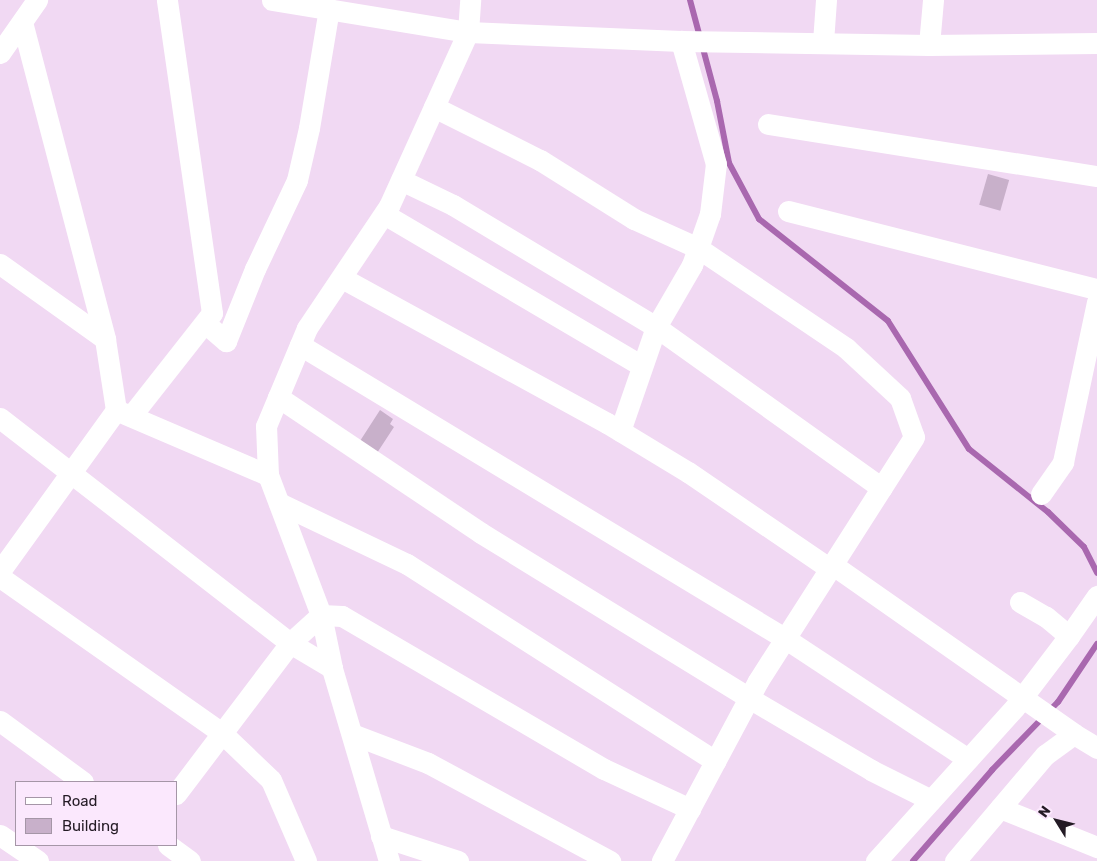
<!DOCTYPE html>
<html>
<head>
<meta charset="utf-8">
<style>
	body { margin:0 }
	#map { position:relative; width:1097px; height:861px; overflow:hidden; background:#f1d9f3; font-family:Rubik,sans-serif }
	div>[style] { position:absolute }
	.stream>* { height:6px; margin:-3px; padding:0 3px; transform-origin:3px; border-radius:3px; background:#a968af }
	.building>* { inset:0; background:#c8b0ca; transform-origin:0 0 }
	.street>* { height:21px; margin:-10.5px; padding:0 10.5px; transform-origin:10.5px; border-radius:10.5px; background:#fff }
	span { translate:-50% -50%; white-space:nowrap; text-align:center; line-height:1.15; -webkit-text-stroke:4px #fbe8fd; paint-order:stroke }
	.legend { position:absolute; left:15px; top:781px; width:162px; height:65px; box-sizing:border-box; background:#fbe8fd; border:1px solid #a596a7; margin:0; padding:6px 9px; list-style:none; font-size:15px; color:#241b25 }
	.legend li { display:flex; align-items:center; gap:10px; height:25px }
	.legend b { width:25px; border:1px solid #a596a7 }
	.north { position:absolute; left:1032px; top:796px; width:50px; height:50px; -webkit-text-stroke:4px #fbe8fd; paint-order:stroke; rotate:306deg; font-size:14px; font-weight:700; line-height:20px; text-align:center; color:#241b25 }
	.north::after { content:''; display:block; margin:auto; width:18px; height:22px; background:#241b25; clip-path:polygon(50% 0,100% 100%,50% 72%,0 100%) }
</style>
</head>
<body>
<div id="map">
	<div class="stream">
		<div style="left:690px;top:0;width:105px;rotate:75deg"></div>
		<div style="left:717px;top:101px;width:63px;rotate:79deg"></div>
		<div style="left:729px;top:163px;width:64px;rotate:61.8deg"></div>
		<div style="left:759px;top:219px;width:164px;rotate:38.3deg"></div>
		<div style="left:888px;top:321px;width:151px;rotate:57.7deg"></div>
		<div style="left:969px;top:449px;width:101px;rotate:38.6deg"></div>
		<div style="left:1048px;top:512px;width:50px;rotate:44.2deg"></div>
		<div style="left:1084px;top:547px;width:29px;rotate:63deg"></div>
		<div style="left:913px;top:861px;width:121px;rotate:-49deg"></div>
		<div style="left:992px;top:770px;width:95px;rotate:-45.9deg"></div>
		<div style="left:1058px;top:702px;width:70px;rotate:-56.1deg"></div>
	</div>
	<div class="building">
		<div style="left:988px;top:174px;width:22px;height:32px;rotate:16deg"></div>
		<div style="clip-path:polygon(380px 410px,393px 419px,390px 424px,394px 427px,377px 453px,360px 441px)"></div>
	</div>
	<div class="street">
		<div style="left:272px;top:0;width:199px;rotate:9.3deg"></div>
		<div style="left:468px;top:32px;width:32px;rotate:-86deg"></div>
		<div style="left:22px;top:22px;width:328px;rotate:75.3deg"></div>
		<div style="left:823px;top:42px;width:42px;rotate:-85.9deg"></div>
		<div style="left:929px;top:45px;width:45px;rotate:-84.9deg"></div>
		<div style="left:0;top:53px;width:65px;rotate:-55.1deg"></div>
		<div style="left:434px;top:107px;width:119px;rotate:26.6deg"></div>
		<div style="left:540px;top:160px;width:111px;rotate:32.1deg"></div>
		<div style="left:634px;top:219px;width:70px;rotate:24.4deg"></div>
		<div style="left:698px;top:248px;width:179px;rotate:34deg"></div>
		<div style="left:846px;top:348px;width:74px;rotate:42.8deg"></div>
		<div style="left:900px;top:398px;width:41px;rotate:70.3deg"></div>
		<div style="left:914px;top:437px;width:290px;rotate:122.6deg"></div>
		<div style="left:758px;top:681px;width:204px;rotate:118.1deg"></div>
		<div style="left:768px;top:124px;width:333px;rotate:9deg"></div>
		<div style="left:401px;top:180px;width:58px;rotate:25.7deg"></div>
		<div style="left:453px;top:205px;width:237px;rotate:31deg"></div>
		<div style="left:656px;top:327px;width:72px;rotate:-59.9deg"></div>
		<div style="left:692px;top:265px;width:54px;rotate:-70.6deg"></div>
		<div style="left:710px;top:214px;width:50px;rotate:-83.2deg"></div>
		<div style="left:716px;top:164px;width:128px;rotate:-105.9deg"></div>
		<div style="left:788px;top:211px;width:319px;rotate:14.2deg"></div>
		<div style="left:384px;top:214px;width:299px;rotate:30.5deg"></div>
		<div style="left:0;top:264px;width:129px;rotate:35.5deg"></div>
		<div style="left:105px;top:339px;width:72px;rotate:81.2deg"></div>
		<div style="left:116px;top:410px;width:165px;rotate:23.2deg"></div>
		<div style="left:342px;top:278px;width:302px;rotate:28.7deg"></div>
		<div style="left:607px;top:423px;width:95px;rotate:31.2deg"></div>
		<div style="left:688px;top:472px;width:172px;rotate:34.3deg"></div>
		<div style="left:205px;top:323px;width:28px;rotate:41deg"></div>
		<div style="left:226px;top:341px;width:78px;rotate:-68.1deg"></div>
		<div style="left:255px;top:269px;width:98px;rotate:-64.7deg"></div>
		<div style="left:297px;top:180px;width:53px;rotate:-77deg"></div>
		<div style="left:309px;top:128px;width:121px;rotate:-80.5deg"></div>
		<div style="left:300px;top:345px;width:568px;rotate:31.17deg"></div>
		<div style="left:786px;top:639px;width:218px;rotate:33.4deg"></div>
		<div style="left:278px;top:397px;width:244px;rotate:33.8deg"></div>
		<div style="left:481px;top:533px;width:315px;rotate:31.6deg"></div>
		<div style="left:749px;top:698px;width:142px;rotate:30.5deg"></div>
		<div style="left:871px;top:770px;width:67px;rotate:26.6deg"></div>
		<div style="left:131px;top:416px;width:131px;rotate:-51.8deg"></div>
		<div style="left:212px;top:313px;width:316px;rotate:-98.2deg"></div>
		<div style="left:0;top:418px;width:367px;rotate:37.8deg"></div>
		<div style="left:290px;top:643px;width:49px;rotate:30.8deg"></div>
		<div style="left:620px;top:431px;width:110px;rotate:-70.9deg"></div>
		<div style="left:656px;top:327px;width:277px;rotate:35.5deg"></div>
		<div style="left:1041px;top:494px;width:39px;rotate:-55deg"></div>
		<div style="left:1063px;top:462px;width:164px;rotate:-78deg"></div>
		<div style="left:279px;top:503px;width:142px;rotate:25.5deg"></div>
		<div style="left:407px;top:564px;width:366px;rotate:32.6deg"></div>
		<div style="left:833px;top:565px;width:294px;rotate:35deg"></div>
		<div style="left:0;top:571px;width:198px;rotate:-54.2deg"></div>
		<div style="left:0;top:577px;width:273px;rotate:35.1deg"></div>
		<div style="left:223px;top:734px;width:66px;rotate:43.8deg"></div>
		<div style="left:271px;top:780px;width:88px;rotate:66.6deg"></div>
		<div style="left:1069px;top:636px;width:49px;rotate:-55deg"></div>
		<div style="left:0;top:721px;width:103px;rotate:36.3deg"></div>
		<div style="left:352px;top:734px;width:81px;rotate:20.9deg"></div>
		<div style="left:428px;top:763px;width:207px;rotate:28.3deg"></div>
		<div style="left:176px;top:794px;width:189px;rotate:-52.9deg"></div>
		<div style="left:290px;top:643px;width:42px;rotate:-42.1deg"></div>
		<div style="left:321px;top:615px;width:21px;rotate:3deg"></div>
		<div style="left:342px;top:616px;width:303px;rotate:30.3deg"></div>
		<div style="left:604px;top:769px;width:95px;rotate:24.9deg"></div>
		<div style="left:1000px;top:808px;width:105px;rotate:21.9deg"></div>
		<div style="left:0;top:835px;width:46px;rotate:34.4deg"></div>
		<div style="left:381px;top:836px;width:81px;rotate:18deg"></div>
		<div style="left:168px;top:845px;width:27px;rotate:36deg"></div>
		<div style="left:389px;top:861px;width:201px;rotate:-106.5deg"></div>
		<div style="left:332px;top:668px;width:54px;rotate:-101.7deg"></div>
		<div style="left:321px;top:615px;width:150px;rotate:-110.7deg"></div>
		<div style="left:268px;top:475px;width:49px;rotate:-92.3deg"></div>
		<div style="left:266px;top:426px;width:106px;rotate:-67.3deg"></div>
		<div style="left:307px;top:328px;width:147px;rotate:-56.1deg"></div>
		<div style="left:389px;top:206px;width:191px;rotate:-65.6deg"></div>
		<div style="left:468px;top:32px;width:213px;rotate:2.4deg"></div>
		<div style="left:681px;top:41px;width:248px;rotate:0.9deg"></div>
		<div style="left:929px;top:45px;width:168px;rotate:-0.7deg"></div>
		<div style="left:876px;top:861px;width:207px;rotate:-47.9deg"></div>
		<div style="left:1015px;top:707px;width:89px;rotate:-52.7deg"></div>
		<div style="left:1069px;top:636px;width:30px;rotate:-140deg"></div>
		<div style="left:1046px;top:617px;width:30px;rotate:-150deg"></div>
		<div style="left:955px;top:861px;width:139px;rotate:-49.7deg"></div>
		<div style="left:1045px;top:755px;width:36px;rotate:-36deg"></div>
		<div style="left:1074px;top:734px;width:27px;rotate:31deg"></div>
	</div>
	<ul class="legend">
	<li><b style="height:6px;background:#fff"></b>Road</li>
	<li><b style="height:14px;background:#c8b0ca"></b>Building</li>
	</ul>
	<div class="north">N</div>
</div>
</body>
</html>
